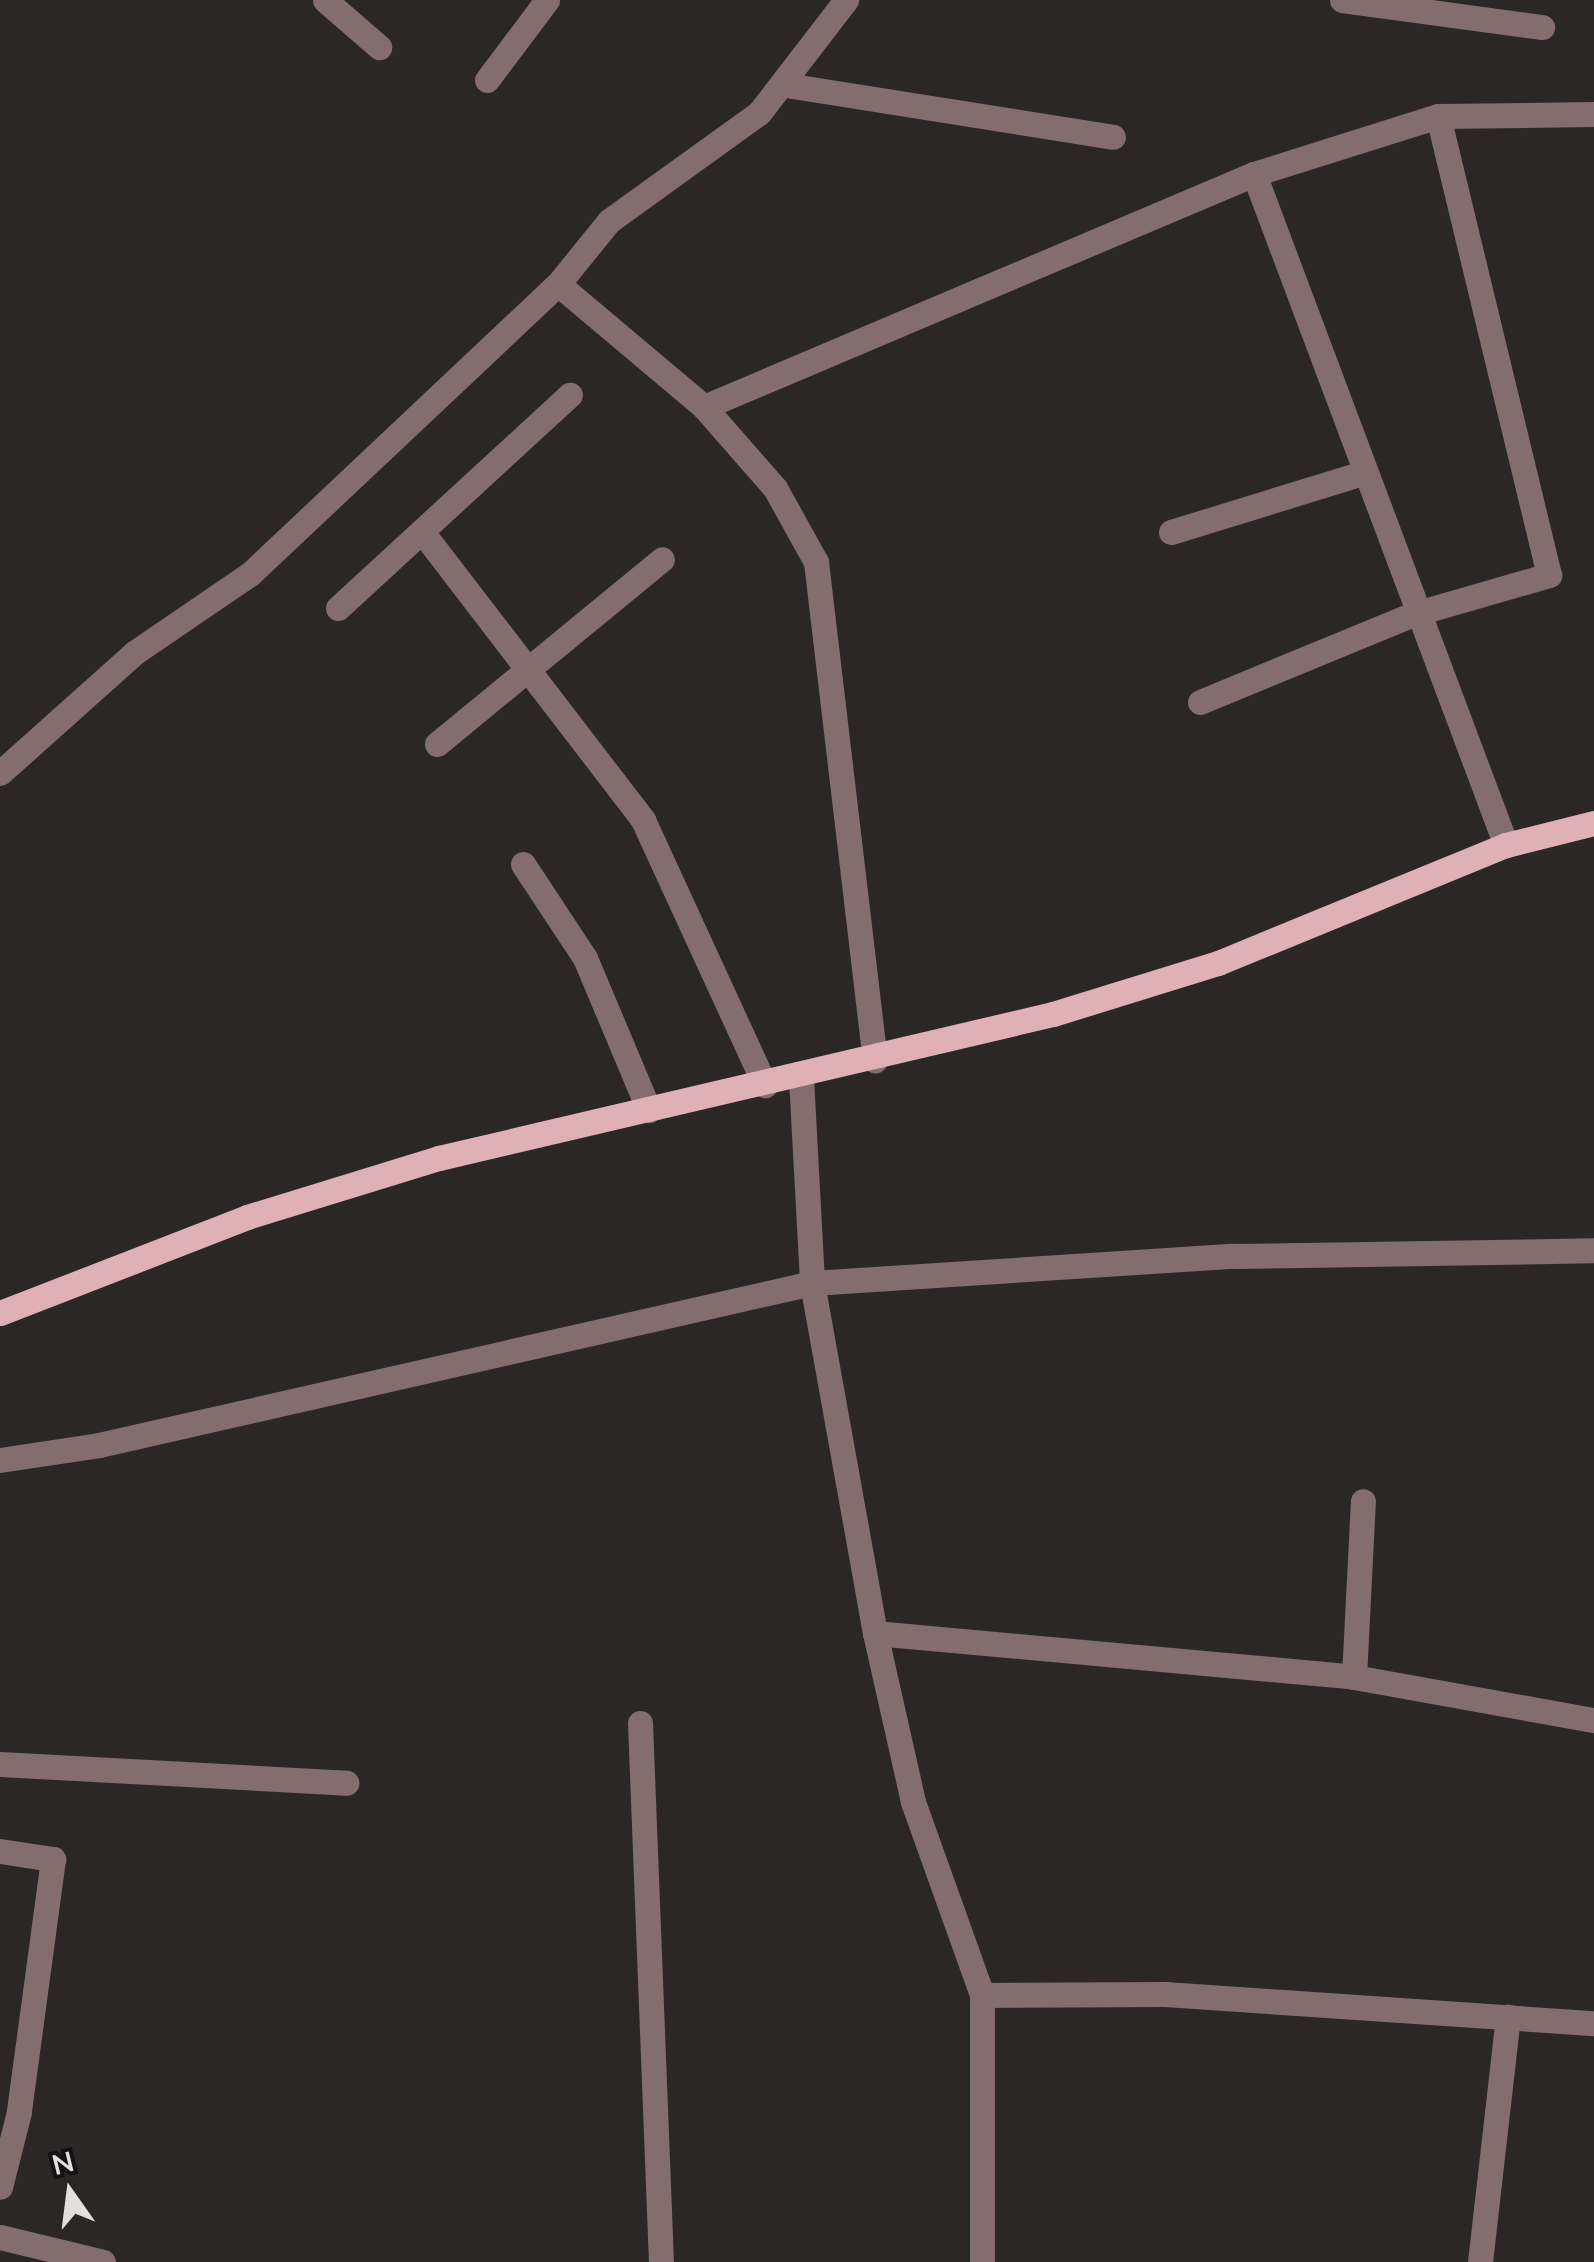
<!DOCTYPE html>
<html>
<head>
<meta charset="utf-8">
<style>
	body { margin:0 }
	#map { position:relative; width:1594px; height:2262px; overflow:hidden; background:#2c2727; font-family:Mulish,sans-serif }
	div>[style] { position:absolute }
	.minor>* { height:25px; margin:-12.5px; padding:0 12.5px; transform-origin:12.5px; border-radius:12.5px; background:#836d6f }
	.major>* { height:25px; margin:-12.5px; padding:0 12.5px; transform-origin:12.5px; border-radius:12.5px; background:#dfb1b6 }
	span { translate:-50% -50%; white-space:nowrap; text-align:center; line-height:1.15; -webkit-text-stroke:8px #131111; paint-order:stroke }
	.north { position:absolute; left:20px; top:2142px; width:100px; height:100px; -webkit-text-stroke:8px #131111; paint-order:stroke; rotate:346deg; font-size:28px; font-weight:700; line-height:40px; text-align:center; color:#e2dfdf }
	.north::after { content:''; display:block; margin:auto; width:35px; height:45px; background:#e2dfdf; clip-path:polygon(50% 0,100% 100%,50% 72%,0 100%) }
</style>
</head>
<body>
<div id="map">
	<div class="minor">
		<div style="left:325px;top:0;width:72px;rotate:41deg"></div>
		<div style="left:1342px;top:0;width:202px;rotate:7.7deg"></div>
		<div style="left:487px;top:80px;width:100px;rotate:-53.1deg"></div>
		<div style="left:786px;top:85px;width:331px;rotate:9deg"></div>
		<div style="left:1254px;top:174px;width:717px;rotate:69.42deg"></div>
		<div style="left:558px;top:284px;width:191px;rotate:40.1deg"></div>
		<div style="left:704px;top:407px;width:108px;rotate:48.8deg"></div>
		<div style="left:775px;top:488px;width:85px;rotate:61deg"></div>
		<div style="left:816px;top:562px;width:502px;rotate:83.26deg"></div>
		<div style="left:704px;top:407px;width:597px;rotate:-22.96deg"></div>
		<div style="left:1254px;top:174px;width:193px;rotate:-17.5deg"></div>
		<div style="left:1438px;top:116px;width:156px;rotate:-0.7deg"></div>
		<div style="left:1171px;top:532px;width:201px;rotate:-17.1deg"></div>
		<div style="left:423px;top:533px;width:362px;rotate:52.5deg"></div>
		<div style="left:643px;top:820px;width:292px;rotate:65.3deg"></div>
		<div style="left:338px;top:608px;width:315px;rotate:-42.6deg"></div>
		<div style="left:1200px;top:702px;width:231px;rotate:-22.4deg"></div>
		<div style="left:1414px;top:614px;width:141px;rotate:-16.1deg"></div>
		<div style="left:1549px;top:575px;width:472px;rotate:-103.6deg"></div>
		<div style="left:437px;top:744px;width:291px;rotate:-39.4deg"></div>
		<div style="left:0;top:773px;width:180px;rotate:-41.8deg"></div>
		<div style="left:134px;top:653px;width:140px;rotate:-34.3deg"></div>
		<div style="left:250px;top:574px;width:423px;rotate:-43.3deg"></div>
		<div style="left:558px;top:284px;width:81px;rotate:-51deg"></div>
		<div style="left:609px;top:221px;width:185px;rotate:-35.8deg"></div>
		<div style="left:759px;top:113px;width:143px;rotate:-52.4deg"></div>
		<div style="left:523px;top:864px;width:113px;rotate:56.6deg"></div>
		<div style="left:585px;top:958px;width:165px;rotate:67.2deg"></div>
		<div style="left:801px;top:1078px;width:205px;rotate:86.9deg"></div>
		<div style="left:812px;top:1283px;width:356px;rotate:79.8deg"></div>
		<div style="left:875px;top:1633px;width:173px;rotate:77.3deg"></div>
		<div style="left:913px;top:1802px;width:205px;rotate:70.3deg"></div>
		<div style="left:982px;top:1995px;width:267px;rotate:90deg"></div>
		<div style="left:0;top:1460px;width:100px;rotate:-8.6deg"></div>
		<div style="left:99px;top:1445px;width:731px;rotate:-12.8deg"></div>
		<div style="left:812px;top:1283px;width:421px;rotate:-3.7deg"></div>
		<div style="left:1232px;top:1256px;width:362px;rotate:-0.9deg"></div>
		<div style="left:875px;top:1633px;width:481px;rotate:5.2deg"></div>
		<div style="left:1354px;top:1677px;width:244px;rotate:10.2deg"></div>
		<div style="left:1354px;top:1677px;width:176px;rotate:-87.1deg"></div>
		<div style="left:640px;top:1723px;width:539px;rotate:87.77deg"></div>
		<div style="left:0;top:1764px;width:347px;rotate:3.1deg"></div>
		<div style="left:0;top:1851px;width:54px;rotate:8.6deg"></div>
		<div style="left:53px;top:1859px;width:255px;rotate:97.7deg"></div>
		<div style="left:19px;top:2112px;width:77px;rotate:104.2deg"></div>
		<div style="left:982px;top:1995px;width:183px;rotate:-0.3deg"></div>
		<div style="left:1165px;top:1994px;width:430px;rotate:3.9deg"></div>
		<div style="left:0;top:2237px;width:106px;rotate:13.6deg"></div>
		<div style="left:1480px;top:2262px;width:247px;rotate:-83.5deg"></div>
	</div>
	<div class="major">
		<div style="left:0;top:1313px;width:265px;rotate:-21.2deg"></div>
		<div style="left:247px;top:1217px;width:201px;rotate:-17.1deg"></div>
		<div style="left:439px;top:1158px;width:631px;rotate:-13.2deg"></div>
		<div style="left:1053px;top:1014px;width:173px;rotate:-17.2deg"></div>
		<div style="left:1218px;top:963px;width:311px;rotate:-22.3deg"></div>
		<div style="left:1506px;top:845px;width:91px;rotate:-14deg"></div>
	</div>
	<div class="north">N</div>
</div>
</body>
</html>
